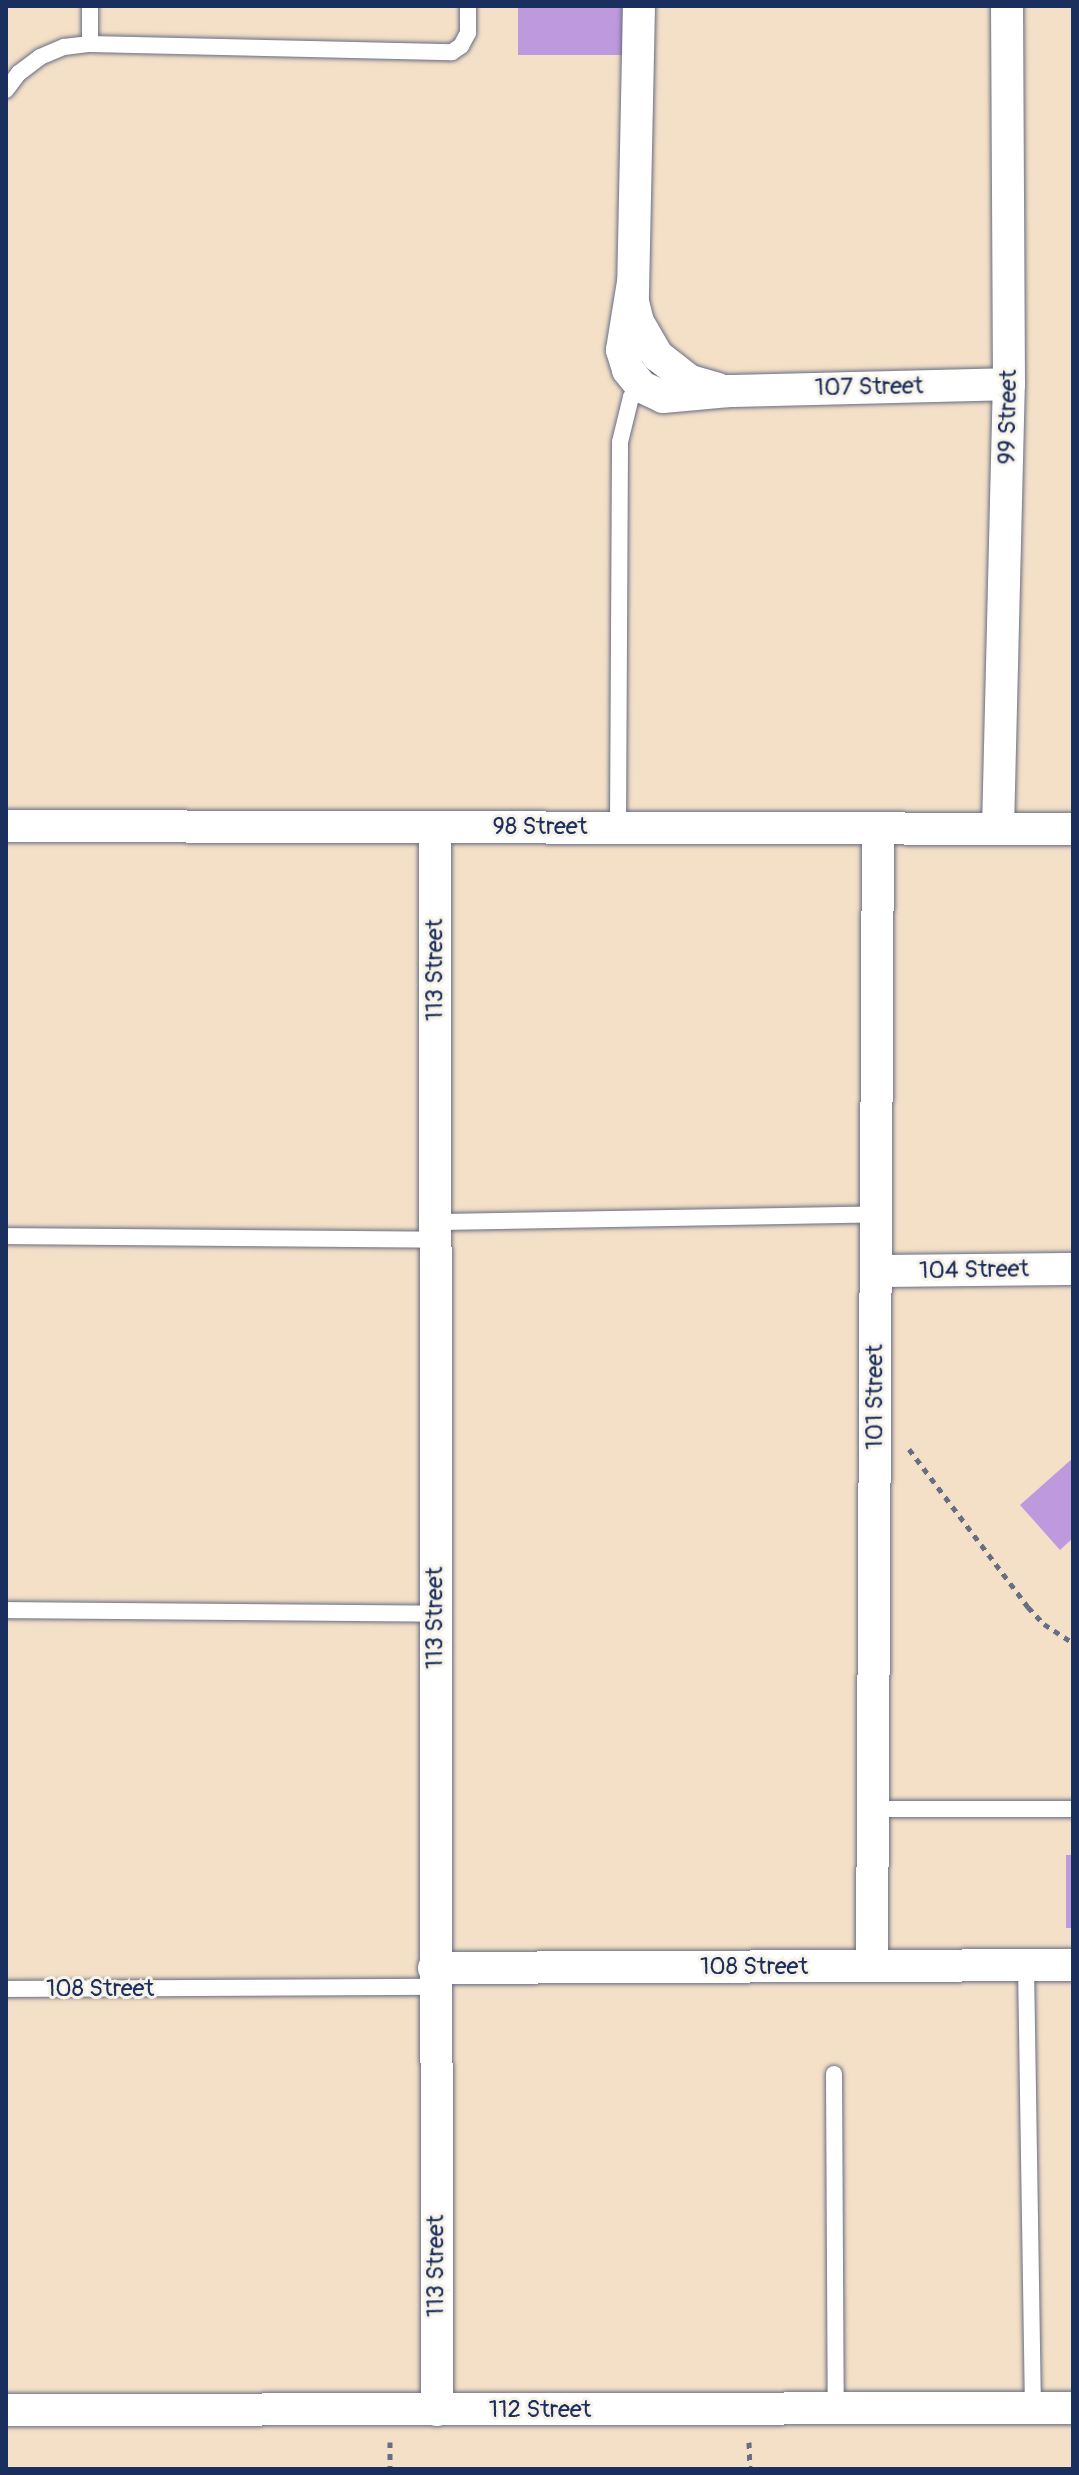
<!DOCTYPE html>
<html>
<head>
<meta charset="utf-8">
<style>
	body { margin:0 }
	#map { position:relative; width:1079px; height:2475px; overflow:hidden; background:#f4e0c7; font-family:Pangolin,sans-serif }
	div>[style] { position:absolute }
	.building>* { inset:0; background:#be99de; transform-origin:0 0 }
	.path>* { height:5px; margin-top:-2.5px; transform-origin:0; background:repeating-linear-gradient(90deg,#676d83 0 6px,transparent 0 12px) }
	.roads { filter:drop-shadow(0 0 2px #676d83) drop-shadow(0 0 2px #676d83) }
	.service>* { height:16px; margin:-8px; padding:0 8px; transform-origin:8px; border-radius:8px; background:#fff }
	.minor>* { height:32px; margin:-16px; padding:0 16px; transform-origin:16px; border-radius:16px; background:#fff }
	span { translate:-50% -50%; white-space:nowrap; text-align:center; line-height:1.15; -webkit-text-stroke:6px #f7f3e8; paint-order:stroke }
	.street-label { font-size:24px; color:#1b2f5e }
	.frame { position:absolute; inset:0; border:8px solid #1b2f5e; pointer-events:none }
</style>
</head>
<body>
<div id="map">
	<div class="building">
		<div style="left:518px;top:6px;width:104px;height:49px"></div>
		<div style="clip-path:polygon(1073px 1458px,1073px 1538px,1060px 1550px,1020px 1505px)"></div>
		<div style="left:1066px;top:1855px;width:7px;height:73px"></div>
	</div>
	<div class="path">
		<div style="left:909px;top:1449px;width:198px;rotate:53deg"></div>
		<div style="left:1028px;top:1607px;width:23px;rotate:47deg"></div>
		<div style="left:1044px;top:1624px;width:35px;rotate:33deg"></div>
		<div style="left:390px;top:2442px;width:27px;rotate:90deg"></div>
		<div style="left:749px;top:2442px;width:27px;rotate:88deg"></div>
	</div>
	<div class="roads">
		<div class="service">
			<div style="left:90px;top:6px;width:38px;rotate:90deg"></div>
			<div style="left:6px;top:90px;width:21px;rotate:-53deg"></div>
			<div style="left:19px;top:73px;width:26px;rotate:-37deg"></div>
			<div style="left:40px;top:57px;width:26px;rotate:-23deg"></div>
			<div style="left:64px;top:47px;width:26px;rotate:-7deg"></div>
			<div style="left:90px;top:44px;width:362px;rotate:1.3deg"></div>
			<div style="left:452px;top:52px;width:11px;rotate:-34deg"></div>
			<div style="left:461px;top:46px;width:15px;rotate:-62deg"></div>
			<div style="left:468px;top:33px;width:27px;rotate:-90deg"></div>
			<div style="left:618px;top:827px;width:385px;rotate:-89.7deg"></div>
			<div style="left:620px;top:442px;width:46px;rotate:-76.3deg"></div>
			<div style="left:631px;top:397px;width:15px;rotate:-42deg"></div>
			<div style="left:435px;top:1222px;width:441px;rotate:-1deg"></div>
			<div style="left:6px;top:1236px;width:428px;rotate:0.5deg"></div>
			<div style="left:6px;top:1610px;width:429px;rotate:0.5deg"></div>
			<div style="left:873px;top:1809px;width:200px"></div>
			<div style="left:1026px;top:1965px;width:444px;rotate:89.1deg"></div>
			<div style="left:6px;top:1989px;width:428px;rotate:-0.3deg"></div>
			<div style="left:834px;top:2074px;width:335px;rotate:89.7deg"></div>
		</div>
		<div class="minor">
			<div style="left:639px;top:6px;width:296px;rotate:91.2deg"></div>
			<div style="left:633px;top:302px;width:21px;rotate:76deg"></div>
			<div style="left:638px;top:322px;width:39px;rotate:60deg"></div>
			<div style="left:658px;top:356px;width:41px;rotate:38deg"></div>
			<div style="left:690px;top:381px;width:29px;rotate:16deg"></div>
			<div style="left:633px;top:282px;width:69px;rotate:99.2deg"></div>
			<div style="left:622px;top:350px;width:21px;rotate:73deg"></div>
			<div style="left:628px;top:370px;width:22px;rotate:51deg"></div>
			<div style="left:642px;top:387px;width:23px;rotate:25deg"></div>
			<div style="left:663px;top:397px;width:66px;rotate:-5.2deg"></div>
			<div style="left:729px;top:391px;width:280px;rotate:-1.4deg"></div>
			<div style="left:6px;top:826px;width:1067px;rotate:0.16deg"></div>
			<div style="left:435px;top:827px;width:1583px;rotate:89.93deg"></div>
			<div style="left:998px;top:829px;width:445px;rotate:-88.6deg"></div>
			<div style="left:1009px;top:384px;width:378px;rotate:-90.3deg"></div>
			<div style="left:876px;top:1271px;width:197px;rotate:-0.6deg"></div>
			<div style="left:872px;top:1966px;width:1138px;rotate:-89.7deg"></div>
			<div style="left:434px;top:1968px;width:639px;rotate:-0.27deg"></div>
			<div style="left:6px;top:2410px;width:1067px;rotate:-0.11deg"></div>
		</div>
	</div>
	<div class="street-label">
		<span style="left:869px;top:387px;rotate:-1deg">107 Street</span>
		<span style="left:1008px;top:417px;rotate:-89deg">99 Street</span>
		<span style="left:540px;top:827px">98 Street</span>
		<span style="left:435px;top:970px;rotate:-90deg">113 Street</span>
		<span style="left:974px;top:1270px;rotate:-1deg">104 Street</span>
		<span style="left:875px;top:1397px;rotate:-90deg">101 Street</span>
		<span style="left:435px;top:1618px;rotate:-90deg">113 Street</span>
		<span style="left:754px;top:1967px">108 Street</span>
		<span style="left:100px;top:1989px">108 Street</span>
		<span style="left:436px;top:2266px;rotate:-90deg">113 Street</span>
		<span style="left:540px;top:2410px">112 Street</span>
	</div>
	<div class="frame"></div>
</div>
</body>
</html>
